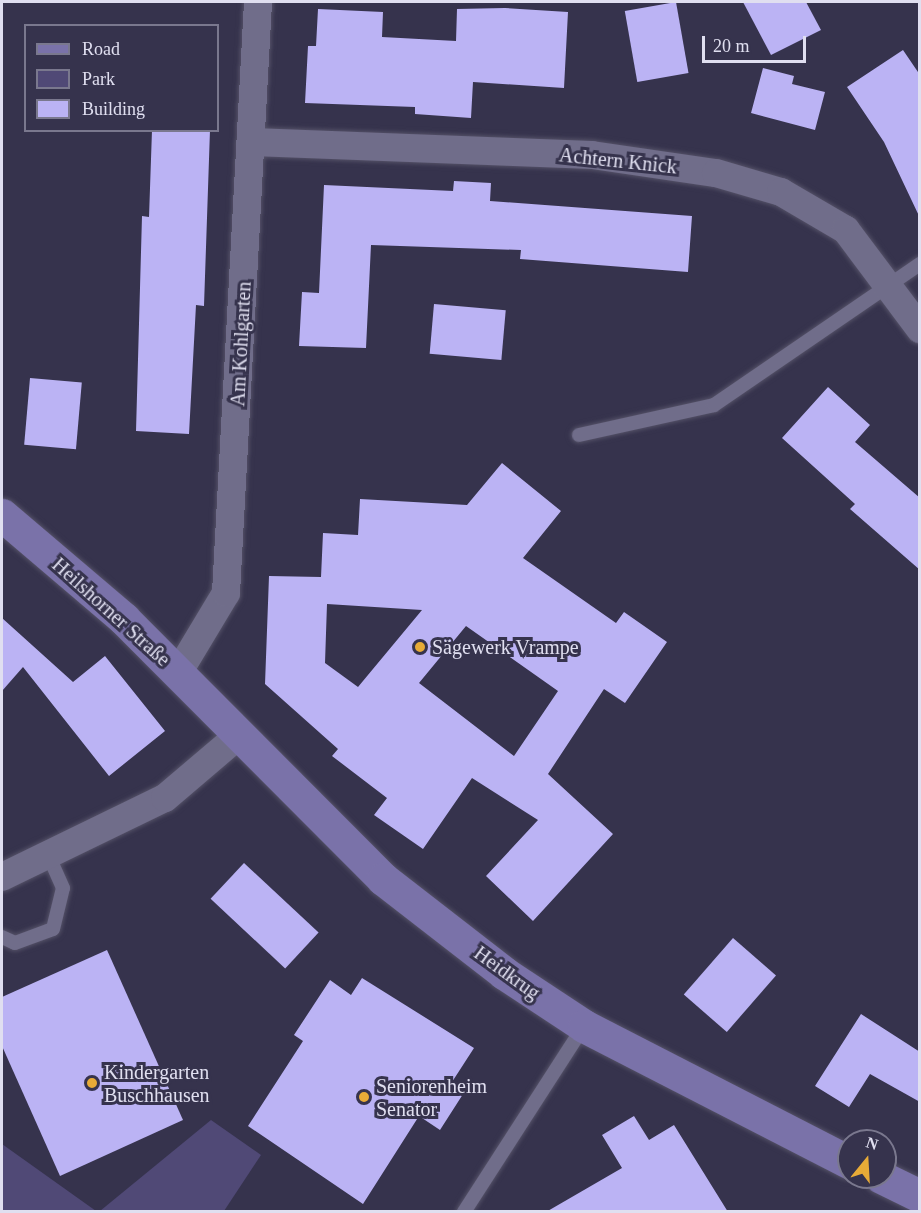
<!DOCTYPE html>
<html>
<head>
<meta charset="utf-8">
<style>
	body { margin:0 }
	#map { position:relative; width:921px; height:1213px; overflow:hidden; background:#36334d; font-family:"Times New Roman",serif }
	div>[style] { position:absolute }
	.green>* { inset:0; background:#504976 }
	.building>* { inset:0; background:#bbb3f4; transform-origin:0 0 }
	.roads { filter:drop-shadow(0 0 2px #545167) drop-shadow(0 0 2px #545167) }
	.lane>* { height:14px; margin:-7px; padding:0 7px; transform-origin:7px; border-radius:7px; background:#706d8a }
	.street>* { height:28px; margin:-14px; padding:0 14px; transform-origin:14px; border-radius:14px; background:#706d8a }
	.secondary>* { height:33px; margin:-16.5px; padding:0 16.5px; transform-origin:16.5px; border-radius:16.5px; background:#7a72a9 }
	.dots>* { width:16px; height:16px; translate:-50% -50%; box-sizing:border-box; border:3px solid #36334d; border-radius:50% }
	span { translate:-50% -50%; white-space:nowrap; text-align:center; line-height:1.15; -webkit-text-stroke:6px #36334d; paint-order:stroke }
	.street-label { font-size:20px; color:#e0dff0 }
	.poi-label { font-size:20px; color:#e0dff0 }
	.left { translate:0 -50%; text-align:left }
	.frame { position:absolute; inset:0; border:3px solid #e0dff0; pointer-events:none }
	.legend { position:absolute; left:24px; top:24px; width:195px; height:108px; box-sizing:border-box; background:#36334d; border:2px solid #7a788e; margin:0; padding:8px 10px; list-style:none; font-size:18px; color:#e0dff0 }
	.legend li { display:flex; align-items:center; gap:12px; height:30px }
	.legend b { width:30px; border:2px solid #7a788e }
	.north { position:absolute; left:837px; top:1129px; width:60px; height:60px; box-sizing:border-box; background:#36334d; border:2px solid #7a788e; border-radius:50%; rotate:18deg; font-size:16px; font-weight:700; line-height:24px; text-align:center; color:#e0dff0 }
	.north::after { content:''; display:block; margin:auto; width:21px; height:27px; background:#e8ab37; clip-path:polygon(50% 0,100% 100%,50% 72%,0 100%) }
	.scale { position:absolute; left:702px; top:36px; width:104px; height:27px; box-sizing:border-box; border:3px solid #e0dff0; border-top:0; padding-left:8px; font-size:18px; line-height:21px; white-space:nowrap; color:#e0dff0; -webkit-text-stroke:4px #36334d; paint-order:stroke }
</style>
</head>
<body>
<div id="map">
	<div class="green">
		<div style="clip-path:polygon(211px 1120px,261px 1155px,224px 1211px,100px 1211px)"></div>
		<div style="clip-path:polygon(2px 1144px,96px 1211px,2px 1211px)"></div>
	</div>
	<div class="building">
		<div style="left:676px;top:2px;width:72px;height:52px;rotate:80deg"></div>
		<div style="clip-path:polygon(743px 2px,806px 2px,821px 30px,771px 55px)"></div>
		<div style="clip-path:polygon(505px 8px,568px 12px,564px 88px,473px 82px,471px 118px,415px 114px,415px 107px,305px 103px,308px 46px,316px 46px,318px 9px,383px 12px,382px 37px,456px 41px,457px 9px)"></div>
		<div style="clip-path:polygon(903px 50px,920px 75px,920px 218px,884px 142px,847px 87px)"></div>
		<div style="clip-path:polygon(763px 68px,794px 76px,792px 84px,825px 92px,815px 130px,751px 113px)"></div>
		<div style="clip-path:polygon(152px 130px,210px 130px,204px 306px,196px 305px,189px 434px,136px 431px,142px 216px,149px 217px)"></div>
		<div style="clip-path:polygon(454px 181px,491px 183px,490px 201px,692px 216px,688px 272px,520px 259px,521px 250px,371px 245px,366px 348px,299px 346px,302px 292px,319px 293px,324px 185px,453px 191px)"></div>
		<div style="left:434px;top:304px;width:72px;height:50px;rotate:5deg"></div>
		<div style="left:30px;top:378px;width:52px;height:67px;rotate:5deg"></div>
		<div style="clip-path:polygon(828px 387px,870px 425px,855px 442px,920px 498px,920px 570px,850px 509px,855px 504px,782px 438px)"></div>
		<div style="clip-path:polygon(evenodd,502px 463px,561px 511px,523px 558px,616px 623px,624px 612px,667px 642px,625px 703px,604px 689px,548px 774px,613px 834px,533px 921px,486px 876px,538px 820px,472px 778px,423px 849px,374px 815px,387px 798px,332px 756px,338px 749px,265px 684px,269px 576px,321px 577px,323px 533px,358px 535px,360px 499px,467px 505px,502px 463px,327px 604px,422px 610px,358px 687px,325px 663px,327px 604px,502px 463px,466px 626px,558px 691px,514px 756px,419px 683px,466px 626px)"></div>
		<div style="clip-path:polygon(2px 618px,73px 682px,105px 656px,165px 731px,109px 776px,23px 667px,2px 691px)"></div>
		<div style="left:244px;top:863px;width:102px;height:49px;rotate:43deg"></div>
		<div style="left:733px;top:938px;width:57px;height:75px;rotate:41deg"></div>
		<div style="clip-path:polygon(107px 950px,183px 1120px,60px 1176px,2px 1046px,2px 997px)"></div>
		<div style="clip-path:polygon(362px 978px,474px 1048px,452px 1082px,465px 1091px,440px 1130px,419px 1116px,363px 1204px,248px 1126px,303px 1041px,294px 1035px,330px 980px,351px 995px)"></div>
		<div style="clip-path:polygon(861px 1014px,920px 1052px,920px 1102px,870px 1074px,849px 1107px,815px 1086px)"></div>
		<div style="clip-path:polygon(634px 1116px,649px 1140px,674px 1125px,728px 1212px,546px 1212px,622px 1168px,602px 1135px)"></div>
	</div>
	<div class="roads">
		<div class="lane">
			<div style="left:579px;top:435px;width:138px;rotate:-12.5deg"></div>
			<div style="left:714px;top:405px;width:250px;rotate:-34.4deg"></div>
			<div style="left:2px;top:937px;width:14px;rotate:25deg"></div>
			<div style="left:15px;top:943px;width:40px;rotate:-20.2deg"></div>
			<div style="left:53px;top:929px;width:42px;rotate:-76.3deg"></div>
			<div style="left:63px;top:888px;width:35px;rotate:-114deg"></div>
			<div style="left:464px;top:1212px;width:221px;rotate:-57.2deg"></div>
		</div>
		<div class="street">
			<div style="left:253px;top:142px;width:339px;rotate:2.2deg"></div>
			<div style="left:592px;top:155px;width:125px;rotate:8.3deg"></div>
			<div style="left:716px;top:173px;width:68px;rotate:16.3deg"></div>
			<div style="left:781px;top:192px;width:75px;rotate:30.3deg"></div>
			<div style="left:846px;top:230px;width:124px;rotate:53.2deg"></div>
			<div style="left:178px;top:673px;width:93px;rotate:-59deg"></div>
			<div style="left:226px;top:593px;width:592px;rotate:-86.9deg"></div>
			<div style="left:2px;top:877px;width:181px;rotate:-25.9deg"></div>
			<div style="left:165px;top:798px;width:97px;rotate:-40.4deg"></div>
		</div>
		<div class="secondary">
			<div style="left:2px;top:515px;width:160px;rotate:40.4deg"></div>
			<div style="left:124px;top:619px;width:367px;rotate:45.1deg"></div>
			<div style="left:383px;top:879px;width:153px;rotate:37.8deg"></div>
			<div style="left:504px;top:973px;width:96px;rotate:33.5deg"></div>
			<div style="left:584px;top:1026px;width:298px;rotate:27.2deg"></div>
			<div style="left:881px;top:1177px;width:43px;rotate:26deg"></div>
		</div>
	</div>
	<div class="dots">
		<div style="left:420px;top:647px;background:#e8ab37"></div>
		<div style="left:92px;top:1083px;background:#e8ab37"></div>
		<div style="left:364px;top:1097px;background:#e8ab37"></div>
	</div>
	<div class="street-label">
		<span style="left:618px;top:161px;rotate:6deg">Achtern Knick</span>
		<span style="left:241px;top:344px;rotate:-87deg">Am Kohlgarten</span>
		<span style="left:111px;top:612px;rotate:42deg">Heilshorner Straße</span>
		<span style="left:507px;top:973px;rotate:36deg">Heidkrug</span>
	</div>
	<div class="poi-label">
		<span class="left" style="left:432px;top:647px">Sägewerk Vrampe</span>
		<span class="left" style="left:104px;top:1084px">Kindergarten<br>Buschhausen</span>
		<span class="left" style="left:376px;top:1098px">Seniorenheim<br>Senator</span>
	</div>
	<div class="frame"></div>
	<ul class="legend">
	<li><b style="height:8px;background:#7a72a9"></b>Road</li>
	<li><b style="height:16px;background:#504976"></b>Park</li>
	<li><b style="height:16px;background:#bbb3f4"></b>Building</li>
	</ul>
	<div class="north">N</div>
	<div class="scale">20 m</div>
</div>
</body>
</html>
